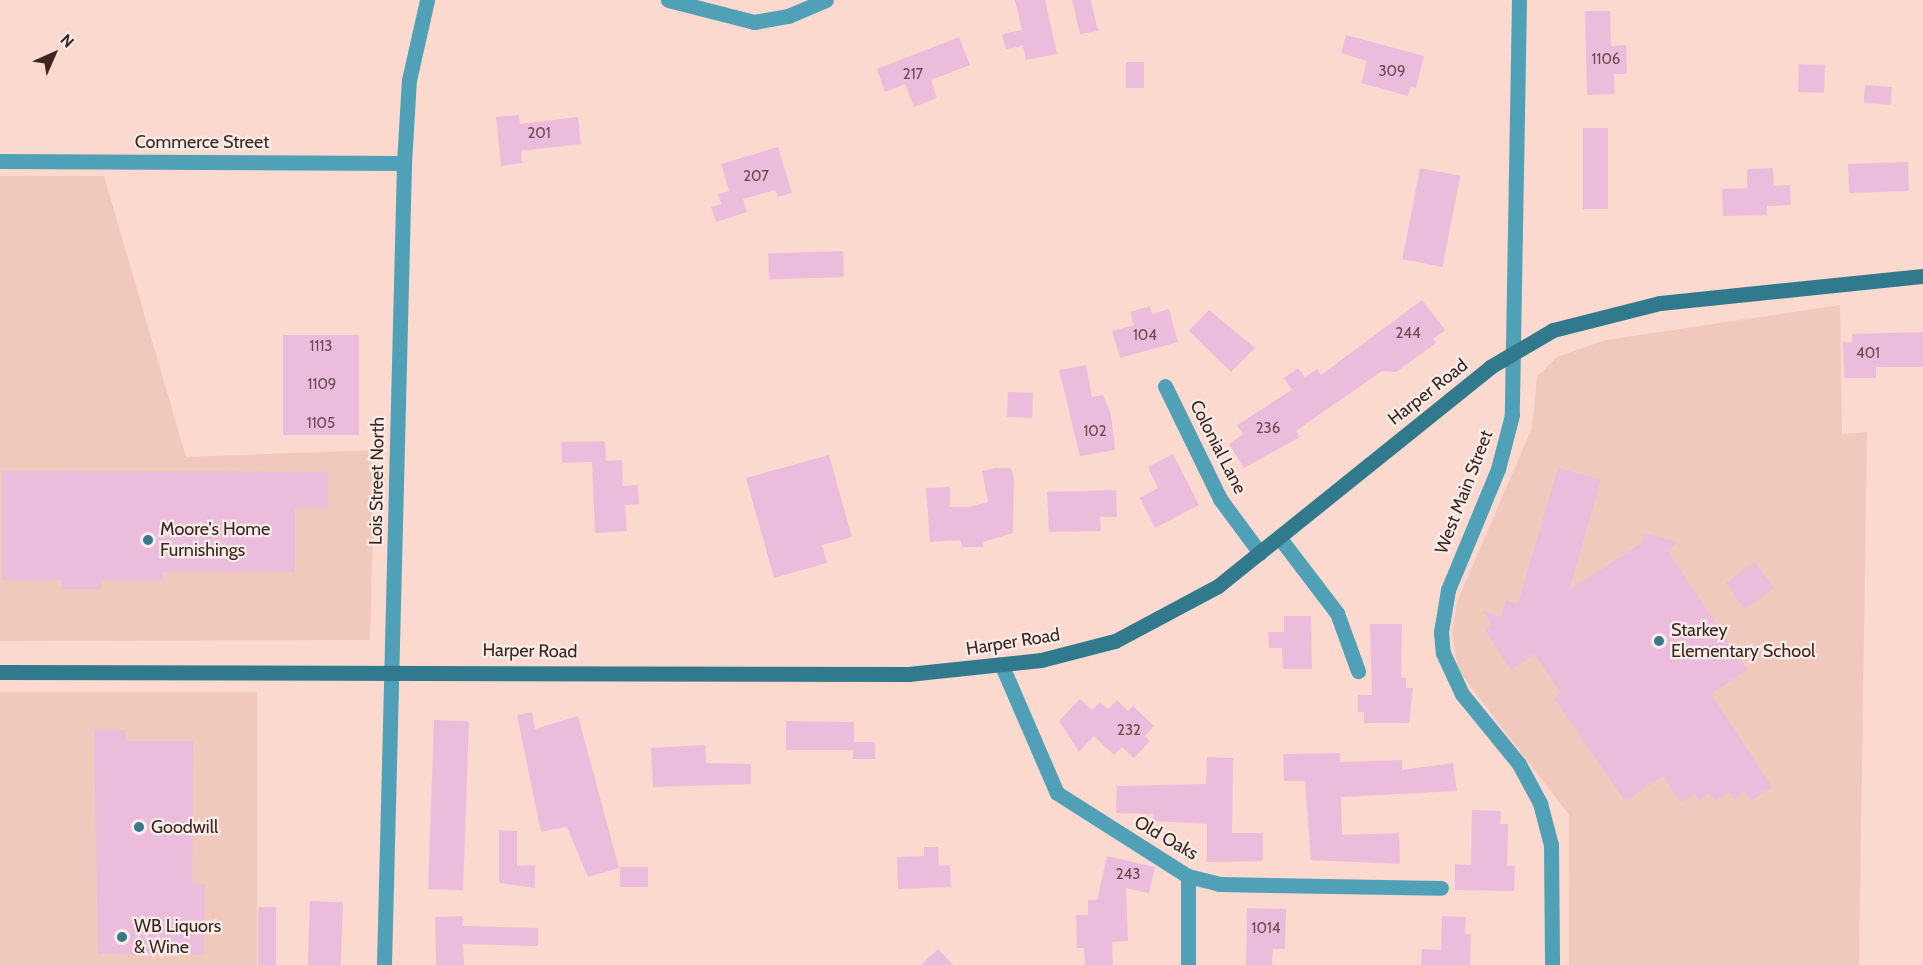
<!DOCTYPE html>
<html>
<head>
<meta charset="utf-8">
<style>
	body { margin:0 }
	#map { position:relative; width:1923px; height:965px; overflow:hidden; background:#fcd9ce; font-family:Cabin,sans-serif }
	div>[style] { position:absolute }
	.built>* { inset:0; background:#f0c8bc; transform-origin:0 0 }
	.building>* { inset:0; background:#ecbcdd; transform-origin:0 0 }
	.minor>* { height:15px; margin:-7.5px; padding:0 7.5px; transform-origin:7.5px; border-radius:7.5px; background:#50a1b7 }
	.secondary>* { height:15px; margin:-7.5px; padding:0 7.5px; transform-origin:7.5px; border-radius:7.5px; background:#317a8d }
	.dots>* { width:16px; height:16px; translate:-50% -50%; box-sizing:border-box; border:3px solid #f8ece8; border-radius:50% }
	span { translate:-50% -50%; white-space:nowrap; text-align:center; line-height:1.15; -webkit-text-stroke:4.5px #f8ece8; paint-order:stroke }
	.number-label { font-size:15px; color:#684c4f }
	.number-label span { -webkit-text-stroke-width:0 }
	.street-label { font-size:18px; color:#3c2720 }
	.poi-label { font-size:18px; color:#3c2720 }
	.left { translate:0 -50%; text-align:left }
	.north { position:absolute; left:24px; top:24px; width:60px; height:60px; -webkit-text-stroke:4px #f8ece8; paint-order:stroke; rotate:45deg; font-size:16px; font-weight:700; line-height:24px; text-align:center; color:#3c2720 }
	.north::after { content:''; display:block; margin:auto; width:21px; height:27px; background:#3c2720; clip-path:polygon(50% 0,100% 100%,50% 72%,0 100%) }
</style>
</head>
<body>
<div id="map">
	<div class="built">
		<div style="clip-path:polygon(0 176px,104px 176px,186px 457px,375px 450px,370px 640px,0 641px)"></div>
		<div style="clip-path:polygon(1840px 305px,1842px 434px,1867px 432px,1859px 965px,1569px 965px,1569px 815px,1458px 670px,1452px 632px,1457px 602px,1532px 428px,1537px 377px,1557px 357px,1606px 340px)"></div>
		<div style="left:257px;top:692px;width:273px;height:257px;rotate:90deg"></div>
	</div>
	<div class="building">
		<div style="clip-path:polygon(1015px 0,1045px 0,1057px 54px,1026px 60px,1023px 46px,1006px 49px,1002px 34px,1022px 30px)"></div>
		<div style="clip-path:polygon(1072px 0,1091px 0,1098px 31px,1080px 34px)"></div>
		<div style="clip-path:polygon(1585px 11px,1610px 11px,1611px 46px,1626px 45px,1627px 74px,1614px 74px,1615px 94px,1587px 95px)"></div>
		<div style="clip-path:polygon(1346px 35px,1424px 56px,1416px 88px,1411px 86px,1408px 96px,1361px 83px,1367px 61px,1341px 53px)"></div>
		<div style="clip-path:polygon(959px 37px,970px 65px,931px 80px,937px 98px,914px 107px,905px 84px,885px 92px,877px 69px)"></div>
		<div style="left:1126px;top:62px;width:18px;height:26px"></div>
		<div style="left:1799px;top:64px;width:26px;height:28px;rotate:2deg"></div>
		<div style="left:1865px;top:85px;width:27px;height:18px;rotate:4deg"></div>
		<div style="clip-path:polygon(519px 115px,520px 124px,578px 117px,581px 144px,521px 151px,522px 163px,501px 166px,496px 117px)"></div>
		<div style="left:1583px;top:128px;width:25px;height:81px"></div>
		<div style="clip-path:polygon(778px 147px,792px 193px,778px 197px,775px 190px,743px 199px,747px 212px,716px 222px,711px 207px,721px 204px,718px 194px,729px 191px,721px 164px)"></div>
		<div style="left:1908px;top:162px;width:29px;height:60px;rotate:88deg"></div>
		<div style="left:1420px;top:168px;width:41px;height:93px;rotate:11deg"></div>
		<div style="clip-path:polygon(1773px 168px,1774px 186px,1790px 185px,1791px 205px,1767px 206px,1767px 215px,1723px 216px,1722px 189px,1747px 188px,1747px 169px)"></div>
		<div style="left:843px;top:251px;width:26px;height:75px;rotate:88deg"></div>
		<div style="clip-path:polygon(1422px 300px,1445px 330px,1433px 339px,1436px 343px,1396px 372px,1382px 371px,1296px 431px,1300px 437px,1244px 468px,1229px 444px,1243px 434px,1237px 425px,1292px 390px,1284px 378px,1298px 368px,1305px 377px,1317px 369px,1321px 375px)"></div>
		<div style="clip-path:polygon(1150px 306px,1152px 314px,1169px 309px,1178px 342px,1120px 358px,1112px 331px,1134px 325px,1130px 312px)"></div>
		<div style="clip-path:polygon(1209px 310px,1255px 348px,1231px 372px,1189px 331px)"></div>
		<div style="clip-path:polygon(1923px 332px,1923px 367px,1876px 367px,1876px 378px,1844px 378px,1843px 342px,1852px 342px,1852px 334px)"></div>
		<div style="left:359px;top:335px;width:100px;height:76px;rotate:90deg"></div>
		<div style="clip-path:polygon(1086px 365px,1092px 397px,1103px 395px,1111px 415px,1115px 450px,1080px 456px,1059px 370px)"></div>
		<div style="left:1008px;top:392px;width:25px;height:25px;rotate:2deg"></div>
		<div style="clip-path:polygon(605px 441px,606px 461px,622px 460px,623px 486px,638px 485px,639px 504px,625px 505px,627px 531px,595px 533px,592px 462px,562px 463px,561px 442px)"></div>
		<div style="clip-path:polygon(1173px 454px,1199px 505px,1155px 528px,1140px 498px,1158px 488px,1148px 467px)"></div>
		<div style="clip-path:polygon(829px 455px,852px 537px,822px 545px,827px 563px,774px 578px,746px 478px)"></div>
		<div style="clip-path:polygon(995px 468px,1011px 468px,1014px 478px,1013px 533px,983px 542px,983px 547px,962px 547px,960px 540px,930px 542px,926px 488px,950px 487px,950px 507px,970px 507px,988px 502px,982px 471px)"></div>
		<div style="clip-path:polygon(1558px 468px,1601px 480px,1569px 590px,1642px 543px,1644px 533px,1678px 542px,1667px 550px,1747px 670px,1711px 694px,1772px 787px,1751px 801px,1745px 792px,1734px 799px,1730px 792px,1715px 801px,1710px 793px,1700px 800px,1695px 793px,1681px 803px,1663px 776px,1625px 801px,1554px 698px,1561px 693px,1535px 654px,1511px 670px,1485px 630px,1492px 625px,1483px 611px,1501px 617px,1506px 600px,1518px 604px)"></div>
		<div style="clip-path:polygon(2px 471px,328px 472px,328px 508px,295px 508px,295px 572px,163px 572px,163px 580px,101px 580px,101px 589px,61px 589px,61px 580px,2px 580px)"></div>
		<div style="clip-path:polygon(1116px 490px,1117px 517px,1100px 517px,1101px 531px,1049px 532px,1047px 492px)"></div>
		<div style="left:1755px;top:562px;width:32px;height:36px;rotate:54deg"></div>
		<div style="clip-path:polygon(1284px 616px,1311px 616px,1312px 669px,1283px 669px,1282px 648px,1269px 648px,1268px 632px,1284px 632px)"></div>
		<div style="clip-path:polygon(1370px 624px,1402px 624px,1401px 678px,1406px 677px,1406px 688px,1413px 688px,1409px 723px,1364px 723px,1364px 712px,1358px 712px,1358px 695px,1372px 695px)"></div>
		<div style="clip-path:polygon(1080px 699px,1092px 710px,1100px 702px,1108px 709px,1117px 700px,1128px 711px,1133px 706px,1154px 726px,1145px 736px,1150px 741px,1134px 758px,1122px 747px,1114px 755px,1094px 736px,1079px 752px,1059px 721px)"></div>
		<div style="clip-path:polygon(532px 712px,535px 729px,578px 716px,619px 868px,588px 877px,567px 827px,541px 832px,517px 715px)"></div>
		<div style="left:434px;top:720px;width:35px;height:169px;rotate:2deg"></div>
		<div style="clip-path:polygon(786px 721px,854px 722px,854px 742px,875px 742px,875px 759px,853px 759px,853px 750px,786px 750px)"></div>
		<div style="clip-path:polygon(94px 730px,125px 730px,126px 741px,193px 741px,192px 884px,205px 884px,204px 955px,98px 954px)"></div>
		<div style="clip-path:polygon(705px 745px,706px 763px,751px 764px,751px 784px,653px 787px,651px 748px)"></div>
		<div style="clip-path:polygon(1340px 753px,1340px 762px,1402px 760px,1402px 770px,1453px 763px,1457px 791px,1341px 797px,1342px 835px,1399px 833px,1400px 864px,1311px 860px,1305px 781px,1284px 781px,1283px 754px)"></div>
		<div style="clip-path:polygon(1207px 757px,1233px 758px,1232px 833px,1263px 833px,1263px 861px,1207px 862px,1207px 824px,1153px 821px,1153px 814px,1116px 813px,1117px 786px,1206px 784px)"></div>
		<div style="clip-path:polygon(1472px 810px,1501px 811px,1500px 824px,1508px 824px,1507px 866px,1515px 866px,1514px 891px,1455px 890px,1455px 864px,1471px 865px)"></div>
		<div style="clip-path:polygon(499px 830px,517px 831px,517px 866px,535px 865px,535px 888px,499px 883px)"></div>
		<div style="clip-path:polygon(924px 847px,938px 847px,939px 866px,950px 865px,951px 887px,898px 889px,897px 857px,924px 856px)"></div>
		<div style="clip-path:polygon(1107px 856px,1155px 867px,1149px 893px,1126px 888px,1128px 941px,1112px 942px,1113px 965px,1085px 965px,1084px 948px,1077px 948px,1076px 915px,1088px 915px,1088px 900px,1097px 900px)"></div>
		<div style="left:648px;top:867px;width:20px;height:28px;rotate:90deg"></div>
		<div style="left:310px;top:901px;width:33px;height:64px;rotate:2deg"></div>
		<div style="left:258px;top:907px;width:18px;height:58px"></div>
		<div style="clip-path:polygon(1247px 908px,1286px 909px,1285px 949px,1273px 949px,1272px 965px,1246px 965px)"></div>
		<div style="clip-path:polygon(463px 916px,463px 926px,538px 928px,538px 946px,463px 944px,464px 965px,436px 965px,435px 917px)"></div>
		<div style="clip-path:polygon(1442px 916px,1466px 917px,1465px 934px,1471px 934px,1470px 965px,1421px 965px,1422px 949px,1441px 950px)"></div>
		<div style="clip-path:polygon(938px 949px,953px 965px,921px 965px)"></div>
	</div>
	<div class="minor">
		<div style="left:668px;top:0;width:89px;rotate:14.3deg"></div>
		<div style="left:754px;top:22px;width:35px;rotate:-10deg"></div>
		<div style="left:788px;top:16px;width:41px;rotate:-22.8deg"></div>
		<div style="left:1519px;top:0;width:415px;rotate:91deg"></div>
		<div style="left:1512px;top:415px;width:56px;rotate:104.5deg"></div>
		<div style="left:1498px;top:469px;width:131px;rotate:112.5deg"></div>
		<div style="left:1448px;top:590px;width:43px;rotate:99.5deg"></div>
		<div style="left:1441px;top:632px;width:21px;rotate:85deg"></div>
		<div style="left:1443px;top:653px;width:45px;rotate:65.1deg"></div>
		<div style="left:1462px;top:694px;width:90px;rotate:50.8deg"></div>
		<div style="left:1519px;top:764px;width:44px;rotate:61.7deg"></div>
		<div style="left:1540px;top:803px;width:43px;rotate:75.3deg"></div>
		<div style="left:1551px;top:845px;width:120px;rotate:89.5deg"></div>
		<div style="left:0;top:161px;width:404px;rotate:0.3deg"></div>
		<div style="left:1165px;top:386px;width:126px;rotate:64deg"></div>
		<div style="left:1220px;top:499px;width:67px;rotate:53.5deg"></div>
		<div style="left:1279px;top:537px;width:96px;rotate:52.7deg"></div>
		<div style="left:1337px;top:613px;width:62px;rotate:70.1deg"></div>
		<div style="left:1002px;top:666px;width:138px;rotate:66.6deg"></div>
		<div style="left:1057px;top:793px;width:155px;rotate:32.4deg"></div>
		<div style="left:1188px;top:876px;width:32px;rotate:14deg"></div>
		<div style="left:1219px;top:884px;width:222px;rotate:1deg"></div>
		<div style="left:1188px;top:876px;width:89px;rotate:90deg"></div>
		<div style="left:384px;top:965px;width:802px;rotate:-88.57deg"></div>
		<div style="left:404px;top:163px;width:83px;rotate:-86.6deg"></div>
		<div style="left:409px;top:80px;width:82px;rotate:-77.3deg"></div>
	</div>
	<div class="secondary">
		<div style="left:0;top:672px;width:908px;rotate:0.13deg"></div>
		<div style="left:908px;top:674px;width:134px;rotate:-6deg"></div>
		<div style="left:1041px;top:660px;width:76px;rotate:-14.4deg"></div>
		<div style="left:1115px;top:641px;width:117px;rotate:-28.1deg"></div>
		<div style="left:1218px;top:586px;width:349px;rotate:-38.8deg"></div>
		<div style="left:1490px;top:367px;width:73px;rotate:-30.4deg"></div>
		<div style="left:1553px;top:330px;width:110px;rotate:-14.2deg"></div>
		<div style="left:1660px;top:303px;width:264px;rotate:-5.9deg"></div>
	</div>
	<div class="dots">
		<div style="left:148px;top:540px;background:#37798b"></div>
		<div style="left:1659px;top:641px;background:#37798b"></div>
		<div style="left:139px;top:827px;background:#37798b"></div>
		<div style="left:122px;top:937px;background:#37798b"></div>
	</div>
	<div class="number-label">
		<span style="left:1606px;top:60px">1106</span>
		<span style="left:1392px;top:72px">309</span>
		<span style="left:913px;top:75px">217</span>
		<span style="left:539px;top:134px">201</span>
		<span style="left:756px;top:177px">207</span>
		<span style="left:1408px;top:334px">244</span>
		<span style="left:1145px;top:336px">104</span>
		<span style="left:321px;top:347px">1113</span>
		<span style="left:1868px;top:354px">401</span>
		<span style="left:322px;top:385px">1109</span>
		<span style="left:321px;top:424px">1105</span>
		<span style="left:1268px;top:429px">236</span>
		<span style="left:1095px;top:432px">102</span>
		<span style="left:1129px;top:731px">232</span>
		<span style="left:1128px;top:875px">243</span>
		<span style="left:1266px;top:929px">1014</span>
	</div>
	<div class="street-label">
		<span style="left:202px;top:142px">Commerce Street</span>
		<span style="left:1428px;top:392px;rotate:-38deg">Harper Road</span>
		<span style="left:1218px;top:447px;rotate:63deg">Colonial Lane</span>
		<span style="left:377px;top:481px;rotate:-89deg">Lois Street North</span>
		<span style="left:1464px;top:492px;rotate:-69deg">West Main Street</span>
		<span style="left:1013px;top:642px;rotate:-9deg">Harper Road</span>
		<span style="left:530px;top:651px;rotate:1deg">Harper Road</span>
		<span style="left:1166px;top:838px;rotate:30deg">Old Oaks</span>
	</div>
	<div class="poi-label">
		<span class="left" style="left:160px;top:540px">Moore's Home<br>Furnishings</span>
		<span class="left" style="left:1671px;top:641px">Starkey<br>Elementary School</span>
		<span class="left" style="left:151px;top:827px">Goodwill</span>
		<span class="left" style="left:134px;top:937px">WB Liquors<br>&amp; Wine</span>
	</div>
	<div class="north">N</div>
</div>
</body>
</html>
